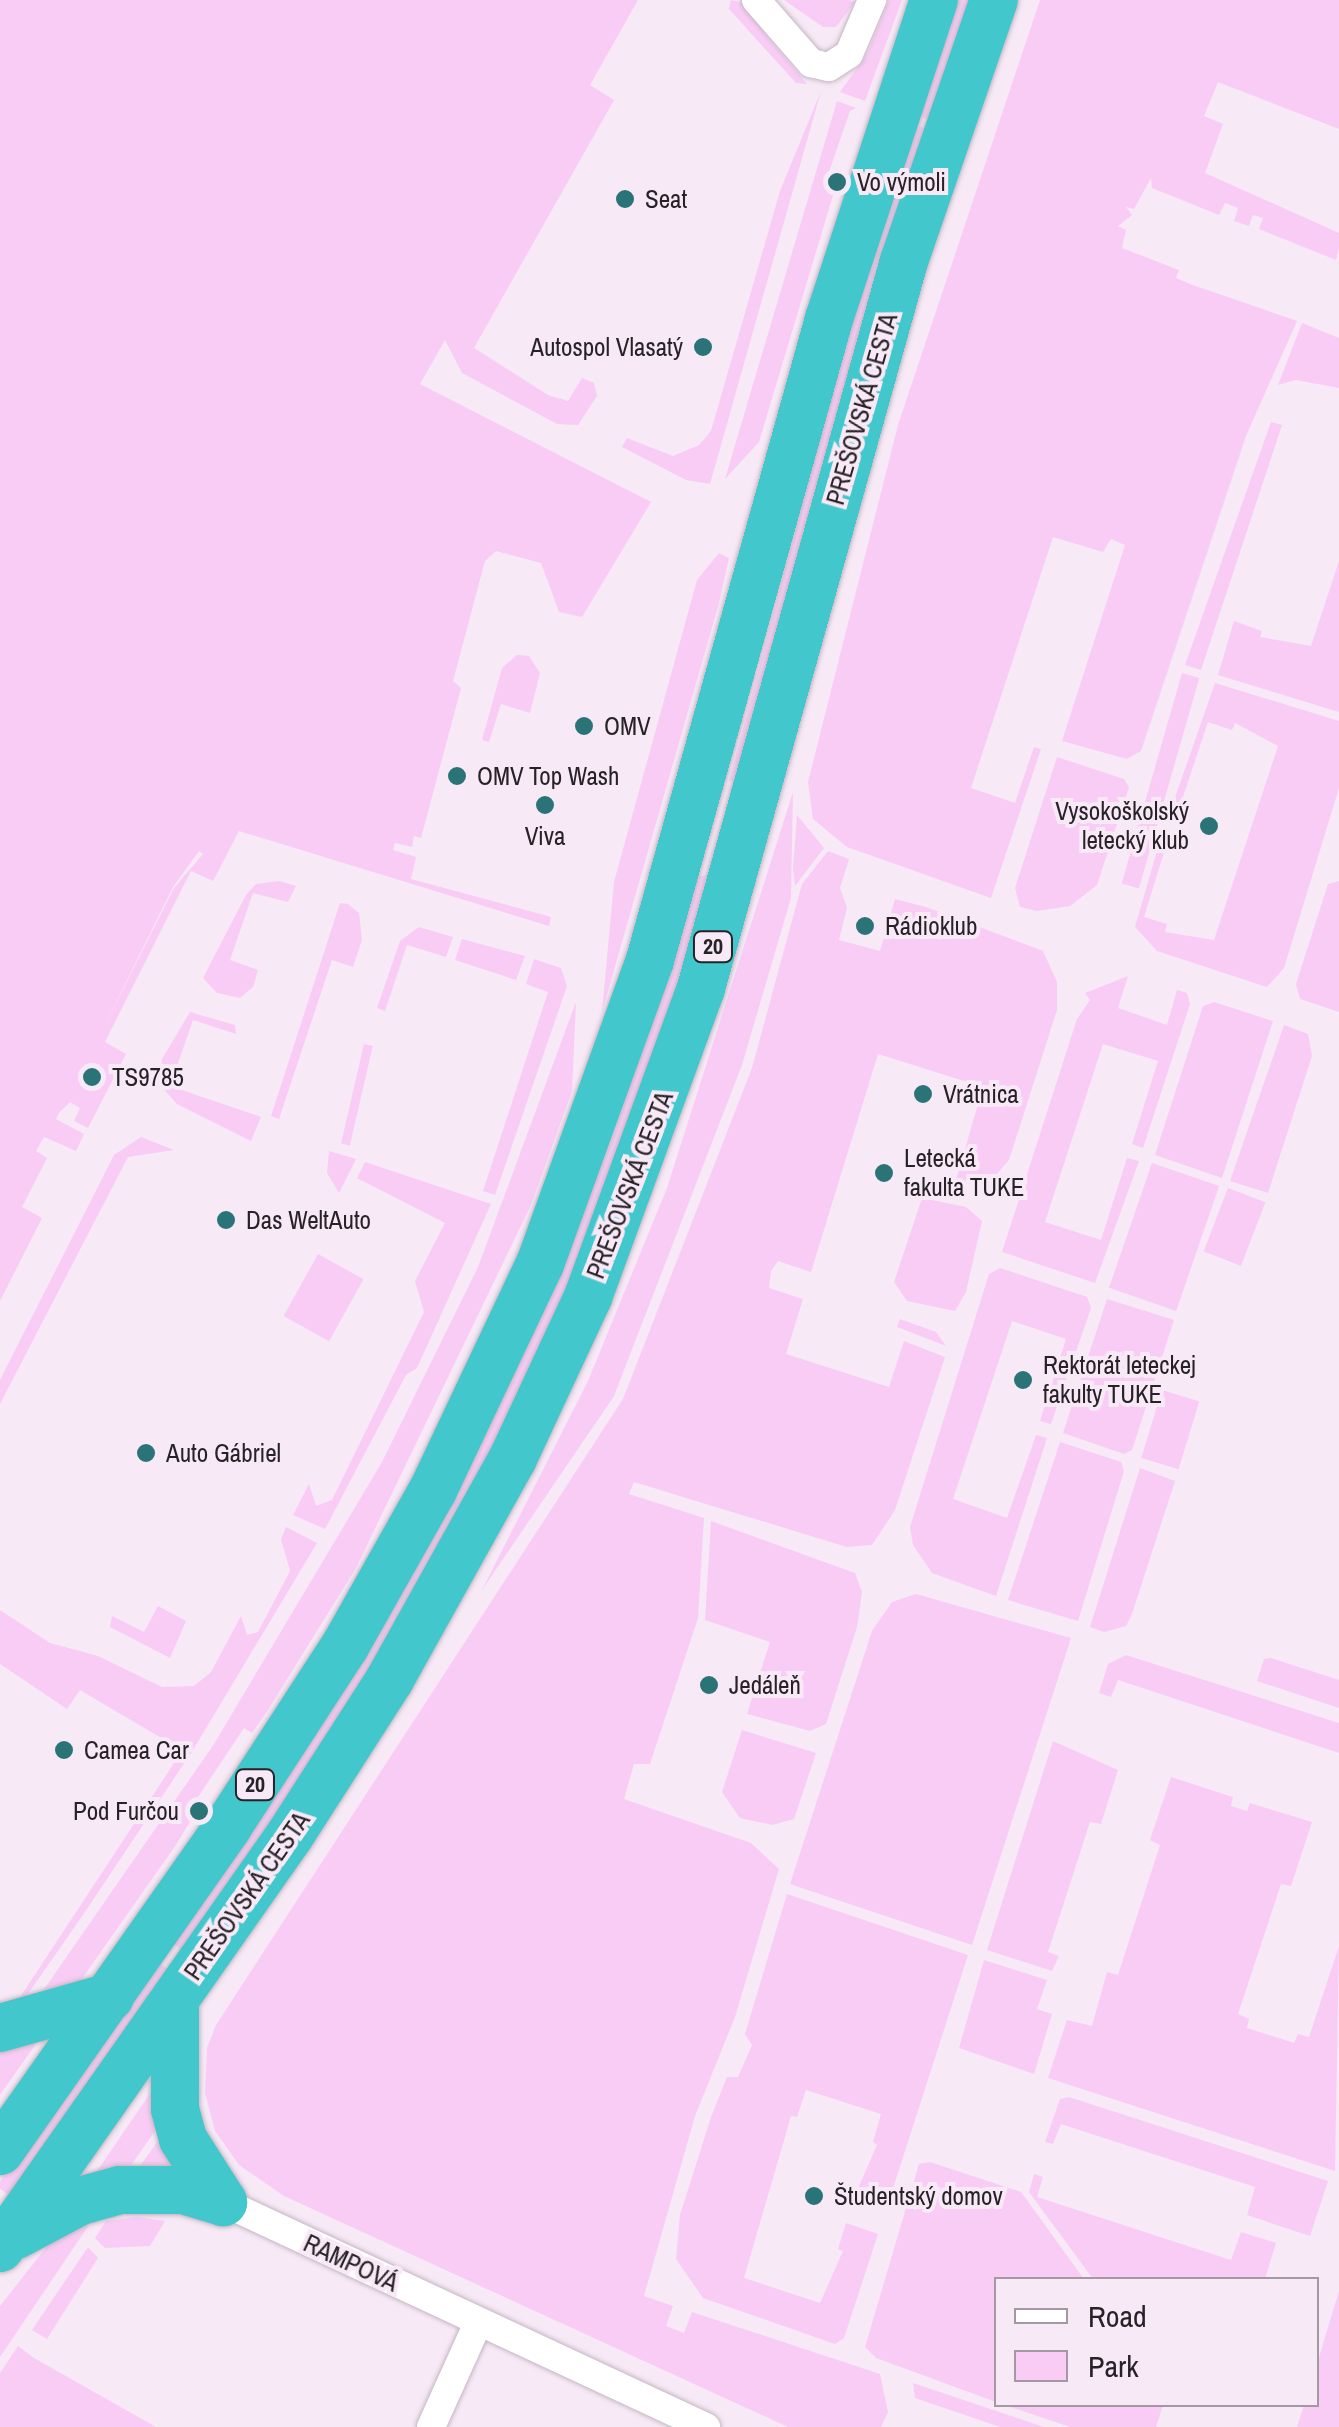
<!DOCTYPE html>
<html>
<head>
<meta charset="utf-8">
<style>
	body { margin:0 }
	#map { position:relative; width:1339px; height:2427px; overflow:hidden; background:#f7e9f6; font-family:"Archivo Narrow",sans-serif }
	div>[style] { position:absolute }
	.green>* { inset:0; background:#f9ccf6; transform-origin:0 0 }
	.roads { filter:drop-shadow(0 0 2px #c4b6c3) drop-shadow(0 0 2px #c4b6c3) }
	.street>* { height:28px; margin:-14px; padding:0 14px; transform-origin:14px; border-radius:14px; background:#fff }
	.highway>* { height:48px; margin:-24px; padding:0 24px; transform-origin:24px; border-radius:24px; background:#42c7cd }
	.dots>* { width:28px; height:28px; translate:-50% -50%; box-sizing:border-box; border:5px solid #f7e9f6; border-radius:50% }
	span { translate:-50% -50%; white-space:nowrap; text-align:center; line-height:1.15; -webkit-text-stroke:8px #f7e9f6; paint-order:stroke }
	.shield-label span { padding:2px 8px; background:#f7e9f6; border:2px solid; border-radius:8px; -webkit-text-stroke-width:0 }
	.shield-label { font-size:22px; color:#272227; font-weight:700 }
	.poi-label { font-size:25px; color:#272227 }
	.left { translate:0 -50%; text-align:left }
	.right { translate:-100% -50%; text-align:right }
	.street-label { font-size:25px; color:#272227 }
	.legend { position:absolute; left:994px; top:2277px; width:325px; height:130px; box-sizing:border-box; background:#f7e9f6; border:2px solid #a499a3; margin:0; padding:12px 18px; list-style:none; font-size:30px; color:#272227 }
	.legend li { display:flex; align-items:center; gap:20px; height:50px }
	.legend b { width:50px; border:2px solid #a499a3 }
</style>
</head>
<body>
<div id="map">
	<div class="green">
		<div style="clip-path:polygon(evenodd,0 0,638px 0,590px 85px,614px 100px,474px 348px,548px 395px,568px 401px,582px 378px,594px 383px,597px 396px,578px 425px,557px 424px,462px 373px,445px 340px,420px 384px,651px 502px,582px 617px,559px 612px,541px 563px,496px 551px,485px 561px,453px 681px,461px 688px,421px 838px,414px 836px,412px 847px,395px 843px,393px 850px,416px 857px,411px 879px,551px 917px,549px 926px,239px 831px,213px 881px,191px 871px,105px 1042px,126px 1054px,88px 1128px,74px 1121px,80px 1108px,70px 1102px,59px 1113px,56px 1119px,84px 1134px,76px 1151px,44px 1137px,36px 1151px,47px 1158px,22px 1207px,42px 1218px,0 1301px,0 0,199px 851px,203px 854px,174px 888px,101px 1033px,173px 887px,199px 851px)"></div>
		<div style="clip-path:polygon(731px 0,751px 5px,765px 34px,807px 84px,796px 83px,729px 9px)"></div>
		<div style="clip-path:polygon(784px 0,849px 0,855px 2px,836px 27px,823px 27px)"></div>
		<div style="clip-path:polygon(889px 0,902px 0,865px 101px,840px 92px,867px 54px)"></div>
		<div style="clip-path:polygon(958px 0,973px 0,930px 120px,918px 116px)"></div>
		<div style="clip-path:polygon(1040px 0,1339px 0,1339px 129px,1218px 82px,1204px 116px,1223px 124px,1205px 173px,1339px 233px,1339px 248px,1336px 260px,1259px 229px,1263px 218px,1253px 215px,1249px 226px,1234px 221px,1238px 208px,1225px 203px,1219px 215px,1152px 188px,1151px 178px,1134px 209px,1126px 207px,1132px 215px,1118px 226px,1126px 230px,1122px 248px,1179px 270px,1176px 278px,1190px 284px,1297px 321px,1246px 436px,1141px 751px,1127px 759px,1062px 741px,1125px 545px,1111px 539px,1103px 552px,1053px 537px,971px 788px,1015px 803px,1034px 747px,1041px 749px,991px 898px,847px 847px,813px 819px,808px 782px,898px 425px)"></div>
		<div style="clip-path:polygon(821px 91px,710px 484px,686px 480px,622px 447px,627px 438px,673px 456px,699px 445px,711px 431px,780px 191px)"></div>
		<div style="clip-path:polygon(837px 101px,856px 108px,850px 111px,827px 178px,837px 182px,759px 442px,725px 479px)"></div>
		<div style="clip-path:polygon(915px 125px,928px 129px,736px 782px,729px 781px,850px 327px)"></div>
		<div style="clip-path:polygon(1302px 323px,1339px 338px,1339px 388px,1296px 380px,1278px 385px)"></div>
		<div style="clip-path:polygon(1271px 422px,1282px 425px,1201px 670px,1185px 665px)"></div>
		<div style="clip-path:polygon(719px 553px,729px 558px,719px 603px,602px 1012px,614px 882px,697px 580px)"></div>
		<div style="clip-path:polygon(1339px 561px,1339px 712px,1218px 675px,1234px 621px,1262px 631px,1260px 637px,1311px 646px)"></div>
		<div style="clip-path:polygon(517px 655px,529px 656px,540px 673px,530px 713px,501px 704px,489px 742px,482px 740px,502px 668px)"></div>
		<div style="left:1182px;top:673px;width:18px;height:219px;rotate:16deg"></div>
		<div style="clip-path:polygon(1215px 683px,1339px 721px,1339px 788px,1284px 968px,1267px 987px,1157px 951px,1135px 927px,1159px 844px,1166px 846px,1144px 917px,1167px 924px,1165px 932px,1214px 940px,1278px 746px,1235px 723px,1232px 730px,1208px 722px,1179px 809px,1172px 806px)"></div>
		<div style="clip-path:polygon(1057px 757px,1124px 779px,1129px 787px,1097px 885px,1070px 906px,1037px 911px,1020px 907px,1015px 888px)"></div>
		<div style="clip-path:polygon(793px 792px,791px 898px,742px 1065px,614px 1396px,482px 1590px,588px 1381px,667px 1188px)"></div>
		<div style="clip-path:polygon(797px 815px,824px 848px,795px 886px,793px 868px)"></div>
		<div style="clip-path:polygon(828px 851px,849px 859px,840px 888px,847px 908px,839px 940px,880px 951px,895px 899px,926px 907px,1043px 951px,1057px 982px,1057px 1010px,1009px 1160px,990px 1182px,956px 1180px,983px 1087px,878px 1054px,811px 1272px,778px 1261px,771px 1271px,769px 1288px,803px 1299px,786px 1354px,889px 1387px,904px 1341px,945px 1357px,895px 1510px,872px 1545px,847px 1547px,634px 1482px,629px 1494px,704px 1518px,698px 1618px,650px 1764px,634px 1764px,624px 1799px,751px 1843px,779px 1869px,735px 2017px,695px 2116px,644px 2296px,673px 2306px,666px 2326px,684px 2333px,692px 2312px,880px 2374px,888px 2412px,881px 2427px,788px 2427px,284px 2196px,239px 2165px,215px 2131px,205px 2093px,207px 2048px,216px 2025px,623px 1399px,752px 1068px,802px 884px)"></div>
		<div style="clip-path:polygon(707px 875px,680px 981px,600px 1210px,531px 1372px,456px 1521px,328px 1738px,184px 1951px,174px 1944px,560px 1272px,617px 1126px,696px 877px)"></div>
		<div style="clip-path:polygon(279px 881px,296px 886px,288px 902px,253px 893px,230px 960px,258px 970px,253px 987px,240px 998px,217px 993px,203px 978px,246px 895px,256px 884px)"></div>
		<div style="clip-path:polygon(1339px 881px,1339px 1012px,1300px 999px,1296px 984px,1328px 884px)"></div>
		<div style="clip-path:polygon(340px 903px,348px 904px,359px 913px,362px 940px,353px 967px,332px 960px,279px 1119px,271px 1116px)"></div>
		<div style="clip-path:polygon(419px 927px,453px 937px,446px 957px,407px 945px,385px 1011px,377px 1008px,400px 941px)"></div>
		<div style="clip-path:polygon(462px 939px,525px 956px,516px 980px,455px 960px)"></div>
		<div style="clip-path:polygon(534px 959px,561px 968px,567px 986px,495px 1195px,483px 1191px,548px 992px,526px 984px)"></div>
		<div style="clip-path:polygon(1128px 976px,1118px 1008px,1167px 1025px,1177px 990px,1187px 993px,1190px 1004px,1143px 1148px,1132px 1144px,1158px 1061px,1103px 1044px,1045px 1222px,1101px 1240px,1127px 1158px,1139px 1161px,1095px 1283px,1002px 1252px,1077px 1019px,1090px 1000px,1085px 993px)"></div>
		<div style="clip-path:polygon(576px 1002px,572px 1091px,531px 1205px,356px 1568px,268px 1710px,252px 1733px,244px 1728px,192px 1806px,197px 1810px,176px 1845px,74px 1990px,29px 2011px,214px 1744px,382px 1462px,478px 1267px)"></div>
		<div style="clip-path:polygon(1214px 1002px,1273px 1021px,1222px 1178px,1155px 1155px,1203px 1006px)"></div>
		<div style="clip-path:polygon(190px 1012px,235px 1025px,236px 1034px,193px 1020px,170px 1086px,261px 1117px,251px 1141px,177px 1104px,160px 1085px,162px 1059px)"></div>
		<div style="clip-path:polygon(1284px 1025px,1308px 1034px,1312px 1056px,1268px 1193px,1230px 1181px)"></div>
		<div style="left:364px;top:1044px;width:9px;height:102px;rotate:13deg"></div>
		<div style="clip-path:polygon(141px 1137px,174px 1150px,128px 1157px,0 1404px,0 1380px,114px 1155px)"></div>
		<div style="clip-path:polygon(329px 1151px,356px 1159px,339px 1193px,327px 1173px)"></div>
		<div style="clip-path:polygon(365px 1162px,491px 1204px,417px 1368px,406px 1375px,325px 1529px,293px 1515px,309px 1484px,316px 1506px,332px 1500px,424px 1312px,415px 1281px,445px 1223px,357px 1178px)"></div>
		<div style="left:1152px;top:1163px;width:71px;height:132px;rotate:19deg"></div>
		<div style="left:1228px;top:1188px;width:40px;height:68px;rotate:21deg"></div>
		<div style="clip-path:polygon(922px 1198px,966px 1207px,982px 1221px,966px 1292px,955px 1311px,907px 1301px,894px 1282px)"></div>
		<div style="left:318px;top:1254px;width:52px;height:71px;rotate:29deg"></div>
		<div style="clip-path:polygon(1000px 1268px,1087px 1297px,1091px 1308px,1051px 1424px,1040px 1421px,1066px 1339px,1012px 1321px,953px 1499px,1007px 1518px,1036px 1435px,1047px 1438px,996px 1596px,932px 1573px,913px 1545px,910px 1527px,989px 1274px)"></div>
		<div style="clip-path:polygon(1107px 1299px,1174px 1320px,1132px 1450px,1124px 1454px,1063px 1433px)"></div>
		<div style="clip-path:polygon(900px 1319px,936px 1332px,946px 1346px,897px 1327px)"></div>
		<div style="left:1162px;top:1390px;width:39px;height:71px;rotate:17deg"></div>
		<div style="clip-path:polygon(1060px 1442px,1121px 1462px,1124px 1471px,1078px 1621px,1008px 1600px)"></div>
		<div style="clip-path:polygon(1140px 1468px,1175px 1481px,1132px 1614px,1126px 1626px,1104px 1632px,1090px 1627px)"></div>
		<div style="clip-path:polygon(711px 1521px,855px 1573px,862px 1592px,857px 1627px,826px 1724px,810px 1731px,747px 1714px,770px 1642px,705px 1620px)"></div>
		<div style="clip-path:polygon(286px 1527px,317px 1543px,190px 1755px,80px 1690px,67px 1709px,0 1664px,0 1610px,50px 1643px,98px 1656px,162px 1687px,194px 1686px,211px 1672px,241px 1616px,247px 1635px,258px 1632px,290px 1571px,281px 1539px)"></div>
		<div style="clip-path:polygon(916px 1594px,1071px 1638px,972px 1945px,790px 1884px,872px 1631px,892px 1602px)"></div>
		<div style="clip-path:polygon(158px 1606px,186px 1621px,170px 1658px,110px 1627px,112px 1616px,144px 1632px)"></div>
		<div style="clip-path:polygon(1126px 1655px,1339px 1723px,1339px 1753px,1118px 1680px,1111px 1697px,1099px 1693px,1108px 1664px)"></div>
		<div style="clip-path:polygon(1271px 1658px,1339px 1680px,1339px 1708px,1257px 1681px,1264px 1659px)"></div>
		<div style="clip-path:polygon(742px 1730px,816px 1753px,794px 1819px,772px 1825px,740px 1818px,722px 1792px)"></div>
		<div style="clip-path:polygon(1053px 1741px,1118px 1770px,1101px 1824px,1090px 1822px,1048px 1952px,1059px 1956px,1052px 1971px,987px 1950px)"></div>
		<div style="clip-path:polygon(178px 1757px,185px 1762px,85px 1912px,16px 2011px,0 2013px,0 2000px,13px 2008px)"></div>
		<div style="clip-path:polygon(1171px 1777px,1233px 1797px,1231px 1806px,1247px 1811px,1250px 1803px,1312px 1822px,1291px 1886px,1281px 1884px,1238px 2014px,1249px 2019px,1247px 2028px,1294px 2043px,1298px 2034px,1309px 2037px,1339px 1946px,1335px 2171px,1048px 2078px,1067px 2020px,1092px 2026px,1107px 1972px,1118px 1975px,1160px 1845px,1150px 1840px)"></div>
		<div style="clip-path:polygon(787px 1894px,968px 1955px,888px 2204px,855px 2195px,877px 2145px,873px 2142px,881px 2114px,806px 2090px,797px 2117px,791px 2116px,744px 2278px,820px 2303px,843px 2251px,838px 2249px,846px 2223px,878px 2234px,844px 2338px,835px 2344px,703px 2298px,676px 2259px,680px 2215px,711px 2117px,727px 2077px,738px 2077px,752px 2045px,745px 2034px)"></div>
		<div style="clip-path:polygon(984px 1960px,1047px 1980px,1037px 2009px,1052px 2014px,1034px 2074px,959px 2048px)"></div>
		<div style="left:159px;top:1963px;width:14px;height:276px;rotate:36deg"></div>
		<div style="clip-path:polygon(47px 2028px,0 2095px,0 2047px)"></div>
		<div style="clip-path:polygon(151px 2092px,160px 2124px,127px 2171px,95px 2174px)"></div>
		<div style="clip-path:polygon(1069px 2097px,1328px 2181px,1310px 2236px,1247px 2215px,1255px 2187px,1061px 2124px,1053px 2144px,1045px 2142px,1060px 2099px)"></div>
		<div style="clip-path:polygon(163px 2134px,183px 2174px,137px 2170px)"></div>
		<div style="clip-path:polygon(930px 2162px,1021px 2192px,1084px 2279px,996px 2280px,996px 2402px,876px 2358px,865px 2347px,919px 2164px)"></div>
		<div style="clip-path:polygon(1034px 2174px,1043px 2177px,1037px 2197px,1231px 2260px,1241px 2232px,1276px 2243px,1265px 2279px,1093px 2279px,1029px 2192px)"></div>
		<div style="clip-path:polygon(97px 2213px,0 2357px,0 2306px,52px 2240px)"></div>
		<div style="clip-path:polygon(137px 2217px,165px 2221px,150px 2246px,105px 2248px,95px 2238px,106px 2221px)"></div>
		<div style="clip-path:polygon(88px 2247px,98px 2258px,47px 2339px,32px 2330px)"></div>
		<div style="clip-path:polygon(1339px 2291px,1339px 2427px,1297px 2427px,1304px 2405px,1316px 2404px,1317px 2364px)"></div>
		<div style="clip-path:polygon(18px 2346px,34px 2358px,156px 2427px,0 2427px,0 2373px)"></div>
		<div style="clip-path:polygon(913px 2383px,1044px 2427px,1000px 2427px,915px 2398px)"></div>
		<div style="clip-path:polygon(1005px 2405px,1163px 2405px,1156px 2427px,1070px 2427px)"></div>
	</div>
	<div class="roads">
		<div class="street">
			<div style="left:756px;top:0;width:84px;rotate:48.9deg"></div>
			<div style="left:811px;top:63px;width:18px;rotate:13deg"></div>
			<div style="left:829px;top:67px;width:24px;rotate:-33deg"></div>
			<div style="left:849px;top:54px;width:59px;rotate:-66.9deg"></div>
			<div style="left:223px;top:2202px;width:533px;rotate:24.98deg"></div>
			<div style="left:431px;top:2427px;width:114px;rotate:-65.7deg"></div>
		</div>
		<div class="highway">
			<div style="left:175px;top:2001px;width:108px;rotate:90deg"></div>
			<div style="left:175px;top:2109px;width:31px;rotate:75deg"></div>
			<div style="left:183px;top:2139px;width:75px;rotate:57.6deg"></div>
			<div style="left:0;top:2028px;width:114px;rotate:-15.7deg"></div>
			<div style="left:0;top:2151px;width:397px;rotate:-54.9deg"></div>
			<div style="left:228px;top:1826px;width:215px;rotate:-57deg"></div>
			<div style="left:345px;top:1646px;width:179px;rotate:-60.6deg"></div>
			<div style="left:433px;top:1490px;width:250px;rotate:-64.7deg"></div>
			<div style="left:540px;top:1264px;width:323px;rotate:-70.1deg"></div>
			<div style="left:650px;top:960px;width:666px;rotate:-74.4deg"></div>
			<div style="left:829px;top:319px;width:336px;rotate:-71.8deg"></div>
			<div style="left:16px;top:2235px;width:72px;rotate:-28deg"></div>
			<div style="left:80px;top:2201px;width:41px;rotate:-15.4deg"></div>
			<div style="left:120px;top:2190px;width:63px"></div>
			<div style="left:183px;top:2190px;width:42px;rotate:16.7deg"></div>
			<div style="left:0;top:2248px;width:505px;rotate:-54.92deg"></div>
			<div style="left:290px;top:1835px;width:185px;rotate:-57.3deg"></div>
			<div style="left:390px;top:1679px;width:253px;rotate:-60.9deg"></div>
			<div style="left:513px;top:1458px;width:178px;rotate:-65deg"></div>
			<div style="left:588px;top:1297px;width:329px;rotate:-69.9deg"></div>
			<div style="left:701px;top:988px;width:755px;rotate:-74.4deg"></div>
			<div style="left:904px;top:261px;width:276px;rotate:-71deg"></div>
		</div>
	</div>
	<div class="dots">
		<div style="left:837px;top:182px;background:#2a7478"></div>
		<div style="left:625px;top:199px;background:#2a7478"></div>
		<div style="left:703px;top:347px;background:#2a7478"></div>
		<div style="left:584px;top:726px;background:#2a7478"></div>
		<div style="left:457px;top:776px;background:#2a7478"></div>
		<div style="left:545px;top:805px;background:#2a7478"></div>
		<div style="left:1209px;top:826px;background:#2a7478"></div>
		<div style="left:865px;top:926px;background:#2a7478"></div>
		<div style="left:92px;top:1077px;background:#2a7478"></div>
		<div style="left:923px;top:1094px;background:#2a7478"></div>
		<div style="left:884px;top:1173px;background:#2a7478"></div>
		<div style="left:226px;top:1220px;background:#2a7478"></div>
		<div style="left:1023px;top:1380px;background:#2a7478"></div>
		<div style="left:146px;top:1453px;background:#2a7478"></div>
		<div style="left:709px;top:1685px;background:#2a7478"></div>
		<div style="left:64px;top:1750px;background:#2a7478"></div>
		<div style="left:199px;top:1811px;background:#2a7478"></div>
		<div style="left:814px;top:2196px;background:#2a7478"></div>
	</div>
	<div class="shield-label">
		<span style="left:713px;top:947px">20</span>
		<span style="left:255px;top:1785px">20</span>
	</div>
	<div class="poi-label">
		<span class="left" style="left:857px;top:182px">Vo výmoli</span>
		<span class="left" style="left:645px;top:199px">Seat</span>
		<span class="right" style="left:683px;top:347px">Autospol Vlasatý</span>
		<span class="left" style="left:604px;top:726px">OMV</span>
		<span class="left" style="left:477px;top:776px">OMV Top Wash</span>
		<span class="right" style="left:1189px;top:826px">Vysokoškolský<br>letecký klub</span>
		<span style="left:545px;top:836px">Viva</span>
		<span class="left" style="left:885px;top:926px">Rádioklub</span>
		<span class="left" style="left:112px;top:1077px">TS9785</span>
		<span class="left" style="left:943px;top:1094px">Vrátnica</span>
		<span class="left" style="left:904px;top:1173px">Letecká<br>fakulta TUKE</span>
		<span class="left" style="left:246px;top:1220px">Das WeltAuto</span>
		<span class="left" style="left:1043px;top:1380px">Rektorát leteckej<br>fakulty TUKE</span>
		<span class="left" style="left:166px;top:1453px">Auto Gábriel</span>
		<span class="left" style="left:729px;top:1685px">Jedáleň</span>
		<span class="left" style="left:84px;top:1750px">Camea Car</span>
		<span class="right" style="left:179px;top:1811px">Pod Furčou</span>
		<span class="left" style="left:834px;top:2196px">Študentský domov</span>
	</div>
	<div class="street-label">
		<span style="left:862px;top:409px;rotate:-74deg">PREŠOVSKÁ CESTA</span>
		<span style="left:630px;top:1185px;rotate:-69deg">PREŠOVSKÁ CESTA</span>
		<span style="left:247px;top:1896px;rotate:-55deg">PREŠOVSKÁ CESTA</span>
		<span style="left:351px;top:2263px;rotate:25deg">RAMPOVÁ</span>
	</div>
	<ul class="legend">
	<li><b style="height:12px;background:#fff"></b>Road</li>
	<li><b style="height:28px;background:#f9ccf6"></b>Park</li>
	</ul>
</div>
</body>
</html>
